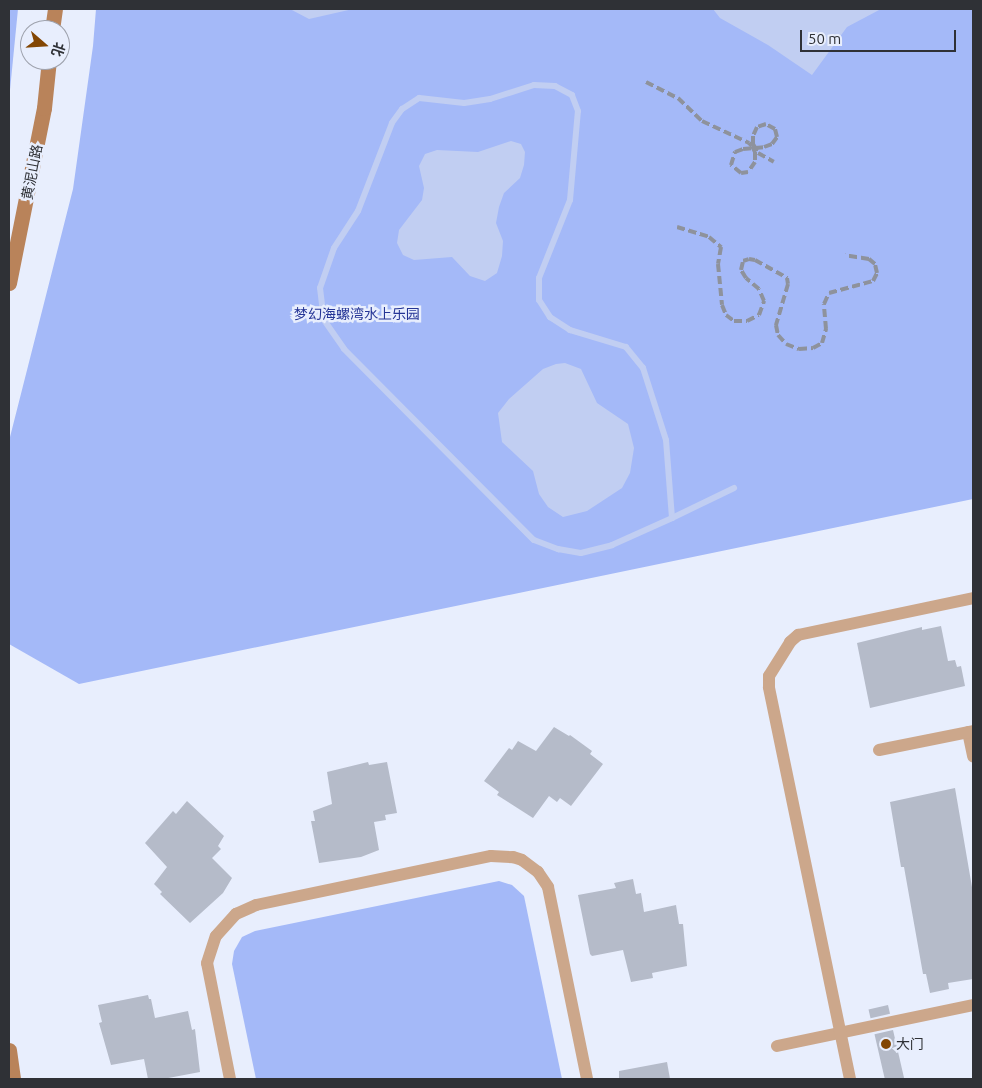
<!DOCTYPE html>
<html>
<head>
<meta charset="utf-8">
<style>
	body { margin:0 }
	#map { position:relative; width:982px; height:1088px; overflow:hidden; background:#e8eefd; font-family:Ubuntu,"Noto Sans SC",sans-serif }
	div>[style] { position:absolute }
	.green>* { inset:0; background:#a4b9f8 }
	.water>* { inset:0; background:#c1cef2 }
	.stream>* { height:6px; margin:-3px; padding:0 3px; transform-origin:3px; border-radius:3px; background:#c1cef2 }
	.building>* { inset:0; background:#b5bbc9; transform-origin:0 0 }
	.service>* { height:12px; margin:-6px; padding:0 6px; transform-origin:6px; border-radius:6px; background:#cca78b }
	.secondary>* { height:15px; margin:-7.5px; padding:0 7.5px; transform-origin:7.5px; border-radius:7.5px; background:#b9835a }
	.rail>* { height:4px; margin-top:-2px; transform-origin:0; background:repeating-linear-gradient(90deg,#8e929c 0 8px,transparent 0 12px) }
	.dots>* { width:14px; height:14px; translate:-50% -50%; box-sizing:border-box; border:2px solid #e8eefd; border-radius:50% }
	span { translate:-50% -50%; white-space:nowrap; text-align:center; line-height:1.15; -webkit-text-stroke:5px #e8eefd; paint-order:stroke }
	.street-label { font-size:14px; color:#2f3136 }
	.park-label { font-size:14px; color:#253596 }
	.poi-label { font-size:14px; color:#2f3136 }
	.left { translate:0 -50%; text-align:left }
	.frame { position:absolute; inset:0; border:10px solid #2f3136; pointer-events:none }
	.north { position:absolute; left:20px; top:20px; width:50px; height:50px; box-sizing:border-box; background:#e8eefd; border:1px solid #9ea2ad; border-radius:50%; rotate:109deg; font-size:14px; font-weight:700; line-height:20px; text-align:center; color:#2f3136 }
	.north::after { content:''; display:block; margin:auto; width:18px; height:22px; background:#834603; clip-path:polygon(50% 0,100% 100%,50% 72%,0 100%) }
	.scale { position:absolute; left:800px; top:30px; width:156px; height:22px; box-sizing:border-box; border:2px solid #2f3136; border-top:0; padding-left:6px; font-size:15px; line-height:18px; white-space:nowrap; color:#2f3136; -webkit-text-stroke:4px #e8eefd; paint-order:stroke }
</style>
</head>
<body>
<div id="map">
	<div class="green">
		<div style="clip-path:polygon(9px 9px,18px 9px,9px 100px)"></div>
		<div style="clip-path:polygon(96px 9px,973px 9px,973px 499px,79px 684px,9px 644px,9px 441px,73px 189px,93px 46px)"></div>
		<div style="clip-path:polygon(499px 881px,512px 885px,524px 896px,562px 1079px,256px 1079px,232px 964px,234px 951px,242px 937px,255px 931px)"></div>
	</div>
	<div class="water">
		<div style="clip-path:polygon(290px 9px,353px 9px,309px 19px)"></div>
		<div style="clip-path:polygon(713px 9px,881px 9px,847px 27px,812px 75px,768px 45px,720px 18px)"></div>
		<div style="clip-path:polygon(511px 141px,521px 144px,525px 152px,524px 165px,520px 178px,504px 193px,499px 207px,496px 223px,503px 241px,502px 256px,497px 273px,485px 281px,470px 276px,452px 257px,414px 260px,403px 255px,397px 243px,399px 230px,422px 200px,424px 188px,419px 166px,425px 154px,437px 150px,478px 152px)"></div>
		<div style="clip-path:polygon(565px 363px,581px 369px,597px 403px,628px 424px,634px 448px,630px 473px,622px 488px,587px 511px,563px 517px,548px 507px,539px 494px,533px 471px,502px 442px,498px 413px,509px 399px,543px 369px,556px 364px)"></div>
	</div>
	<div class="stream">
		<div style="left:672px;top:518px;width:78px;rotate:-94.4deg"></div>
		<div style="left:666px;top:440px;width:76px;rotate:-107.7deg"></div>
		<div style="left:643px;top:368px;width:27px;rotate:-129deg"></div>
		<div style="left:626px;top:347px;width:59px;rotate:-163.1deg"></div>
		<div style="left:570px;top:330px;width:24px;rotate:-147deg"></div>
		<div style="left:550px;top:317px;width:20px;rotate:-123deg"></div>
		<div style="left:539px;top:300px;width:22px;rotate:-90deg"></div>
		<div style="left:539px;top:278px;width:84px;rotate:-68.3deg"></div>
		<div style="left:570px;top:200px;width:89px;rotate:-84.9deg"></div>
		<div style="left:578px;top:111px;width:17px;rotate:-111deg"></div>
		<div style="left:572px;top:95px;width:19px;rotate:-152deg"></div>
		<div style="left:555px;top:86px;width:21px;rotate:-177deg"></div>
		<div style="left:534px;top:85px;width:46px;rotate:162.3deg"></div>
		<div style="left:490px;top:99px;width:26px;rotate:171deg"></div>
		<div style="left:464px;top:103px;width:45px;rotate:-173.7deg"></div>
		<div style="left:419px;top:98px;width:20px;rotate:147deg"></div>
		<div style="left:402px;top:109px;width:17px;rotate:126deg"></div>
		<div style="left:392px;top:123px;width:94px;rotate:111.1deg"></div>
		<div style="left:358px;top:211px;width:44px;rotate:123deg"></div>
		<div style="left:334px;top:248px;width:42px;rotate:109.3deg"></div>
		<div style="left:320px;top:288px;width:32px;rotate:83deg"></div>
		<div style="left:324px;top:320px;width:35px;rotate:55deg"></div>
		<div style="left:344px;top:349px;width:269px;rotate:45.2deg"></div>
		<div style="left:534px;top:540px;width:26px;rotate:21deg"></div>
		<div style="left:558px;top:549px;width:23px;rotate:10deg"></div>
		<div style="left:581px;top:553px;width:32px;rotate:-14deg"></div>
		<div style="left:612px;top:545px;width:66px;rotate:-24.2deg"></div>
		<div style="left:672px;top:518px;width:69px;rotate:-25.8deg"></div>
	</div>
	<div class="building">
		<div style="clip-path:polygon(941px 626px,948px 661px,955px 660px,957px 667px,961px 666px,965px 686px,870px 708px,857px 643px,922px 627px,922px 630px)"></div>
		<div style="clip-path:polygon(554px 727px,569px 736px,570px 735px,592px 751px,590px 754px,603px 764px,571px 806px,560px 798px,557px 802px,549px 796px,533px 818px,497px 795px,499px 792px,484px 781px,509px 748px,512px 750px,518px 741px,536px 751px)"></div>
		<div style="clip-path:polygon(368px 762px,369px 765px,387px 762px,397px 813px,385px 815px,386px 820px,374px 822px,379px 850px,361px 857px,319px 863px,311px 821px,315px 821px,313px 811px,332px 804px,327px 772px)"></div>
		<div style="clip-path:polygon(955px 788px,973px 893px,973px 979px,948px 983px,949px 989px,930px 993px,926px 974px,923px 974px,904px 867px,901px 867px,890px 802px)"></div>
		<div style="clip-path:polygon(187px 801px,224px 836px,218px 846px,221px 849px,212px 858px,232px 878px,223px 893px,190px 923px,160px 894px,162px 892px,154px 884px,167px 867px,145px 843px,173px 811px,176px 814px)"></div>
		<div style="clip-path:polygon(633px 879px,636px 894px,641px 893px,644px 912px,676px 905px,679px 924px,683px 924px,687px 966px,652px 973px,653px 978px,631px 982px,623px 950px,592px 956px,590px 954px,578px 895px,616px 888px,614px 883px)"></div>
		<div style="clip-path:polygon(148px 995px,149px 999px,151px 999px,155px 1018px,188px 1011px,192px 1030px,195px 1029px,200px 1072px,163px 1079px,148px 1079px,144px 1059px,111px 1065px,99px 1023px,102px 1022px,98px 1005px)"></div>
		<div style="left:888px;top:1005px;width:9px;height:20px;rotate:77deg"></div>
		<div style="left:893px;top:1030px;width:50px;height:19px;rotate:77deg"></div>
		<div style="clip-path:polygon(667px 1062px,670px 1079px,619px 1079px,619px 1071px)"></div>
	</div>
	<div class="service">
		<div style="left:968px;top:732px;width:25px;rotate:78deg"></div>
		<div style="left:879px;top:750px;width:96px;rotate:-11.4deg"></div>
		<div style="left:777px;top:1046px;width:200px;rotate:-11.8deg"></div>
		<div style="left:230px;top:1079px;width:118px;rotate:-101.2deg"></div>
		<div style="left:207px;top:963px;width:28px;rotate:-72deg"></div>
		<div style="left:216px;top:936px;width:30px;rotate:-48deg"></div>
		<div style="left:236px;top:914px;width:22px;rotate:-24deg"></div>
		<div style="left:256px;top:905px;width:240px;rotate:-11.8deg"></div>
		<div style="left:491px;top:856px;width:22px;rotate:3deg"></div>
		<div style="left:513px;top:857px;width:9px;rotate:18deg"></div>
		<div style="left:522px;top:860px;width:20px;rotate:37deg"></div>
		<div style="left:538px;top:872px;width:18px;rotate:56deg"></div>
		<div style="left:548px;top:887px;width:196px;rotate:78.5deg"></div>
		<div style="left:850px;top:1079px;width:400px;rotate:-101.7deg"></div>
		<div style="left:769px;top:687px;width:11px;rotate:-90deg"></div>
		<div style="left:769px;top:676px;width:40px;rotate:-58deg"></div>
		<div style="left:790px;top:642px;width:11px;rotate:-41deg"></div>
		<div style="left:798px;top:635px;width:179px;rotate:-11.9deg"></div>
	</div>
	<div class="secondary">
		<div style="left:52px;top:30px;width:21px;rotate:-82deg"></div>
		<div style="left:9px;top:283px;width:178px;rotate:-78.7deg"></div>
		<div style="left:44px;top:108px;width:48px;rotate:-84.1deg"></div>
		<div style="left:9px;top:1050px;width:29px;rotate:82deg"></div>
	</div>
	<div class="rail">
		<div style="left:646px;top:82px;width:36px;rotate:27deg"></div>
		<div style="left:678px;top:98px;width:33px;rotate:44deg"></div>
		<div style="left:702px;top:121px;width:52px;rotate:25.1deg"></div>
		<div style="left:749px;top:143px;width:4px;rotate:45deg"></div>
		<div style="left:752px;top:146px;width:7px;rotate:63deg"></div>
		<div style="left:755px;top:152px;width:10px;rotate:90deg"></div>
		<div style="left:755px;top:162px;width:12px;rotate:125deg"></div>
		<div style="left:748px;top:172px;width:7px;rotate:172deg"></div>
		<div style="left:741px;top:173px;width:13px;rotate:-141deg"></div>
		<div style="left:731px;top:165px;width:14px;rotate:-73deg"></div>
		<div style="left:735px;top:152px;width:9px;rotate:-21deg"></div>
		<div style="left:743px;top:149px;width:21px;rotate:-5deg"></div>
		<div style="left:764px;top:147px;width:9px;rotate:-21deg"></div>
		<div style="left:772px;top:144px;width:9px;rotate:-54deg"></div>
		<div style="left:777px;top:137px;width:8px;rotate:-104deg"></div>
		<div style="left:775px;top:129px;width:10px;rotate:-151deg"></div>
		<div style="left:766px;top:124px;width:9px;rotate:162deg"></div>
		<div style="left:757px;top:127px;width:10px;rotate:114deg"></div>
		<div style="left:753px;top:136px;width:8px;rotate:90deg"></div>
		<div style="left:753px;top:144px;width:10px;rotate:61deg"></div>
		<div style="left:758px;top:153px;width:18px;rotate:29deg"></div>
		<div style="left:677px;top:227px;width:34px;rotate:17deg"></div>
		<div style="left:709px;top:237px;width:16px;rotate:40deg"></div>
		<div style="left:721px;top:247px;width:17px;rotate:100deg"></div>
		<div style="left:718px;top:264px;width:41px;rotate:84.4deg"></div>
		<div style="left:722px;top:305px;width:11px;rotate:68deg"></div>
		<div style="left:726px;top:315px;width:10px;rotate:37deg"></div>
		<div style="left:734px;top:321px;width:13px"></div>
		<div style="left:747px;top:321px;width:13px;rotate:-27deg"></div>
		<div style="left:759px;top:315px;width:15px;rotate:-70deg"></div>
		<div style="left:764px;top:301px;width:13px;rotate:-113deg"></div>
		<div style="left:759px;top:289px;width:17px;rotate:-140deg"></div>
		<div style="left:746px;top:278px;width:9px;rotate:-122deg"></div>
		<div style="left:741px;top:270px;width:9px;rotate:-77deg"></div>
		<div style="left:743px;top:261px;width:6px;rotate:-18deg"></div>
		<div style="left:749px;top:259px;width:6px;rotate:9deg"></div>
		<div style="left:755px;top:260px;width:37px;rotate:29deg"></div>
		<div style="left:787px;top:278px;width:6px;rotate:81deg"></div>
		<div style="left:788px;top:284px;width:43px;rotate:106.3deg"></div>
		<div style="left:776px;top:325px;width:10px;rotate:79deg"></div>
		<div style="left:778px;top:335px;width:12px;rotate:48deg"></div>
		<div style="left:786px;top:344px;width:14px;rotate:21deg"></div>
		<div style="left:799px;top:349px;width:14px;rotate:-4deg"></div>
		<div style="left:813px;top:348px;width:10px;rotate:-29deg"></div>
		<div style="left:822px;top:343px;width:15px;rotate:-74deg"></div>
		<div style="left:826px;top:329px;width:25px;rotate:-95deg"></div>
		<div style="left:824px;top:304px;width:12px;rotate:-66deg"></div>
		<div style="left:829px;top:293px;width:46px;rotate:-15.3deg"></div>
		<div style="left:873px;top:281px;width:9px;rotate:-63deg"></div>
		<div style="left:877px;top:273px;width:9px;rotate:-103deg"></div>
		<div style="left:875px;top:264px;width:8px;rotate:-140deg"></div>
		<div style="left:869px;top:259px;width:24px;rotate:-171deg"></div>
	</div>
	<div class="dots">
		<div style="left:886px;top:1044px;background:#834603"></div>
	</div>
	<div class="street-label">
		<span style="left:32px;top:172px;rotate:-79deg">黄泥山路</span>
	</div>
	<div class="park-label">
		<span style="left:357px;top:314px">梦幻海螺湾水上乐园</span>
	</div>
	<div class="poi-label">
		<span class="left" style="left:896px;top:1044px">大门</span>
	</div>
	<div class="frame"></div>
	<div class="north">北</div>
	<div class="scale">50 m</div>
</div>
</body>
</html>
